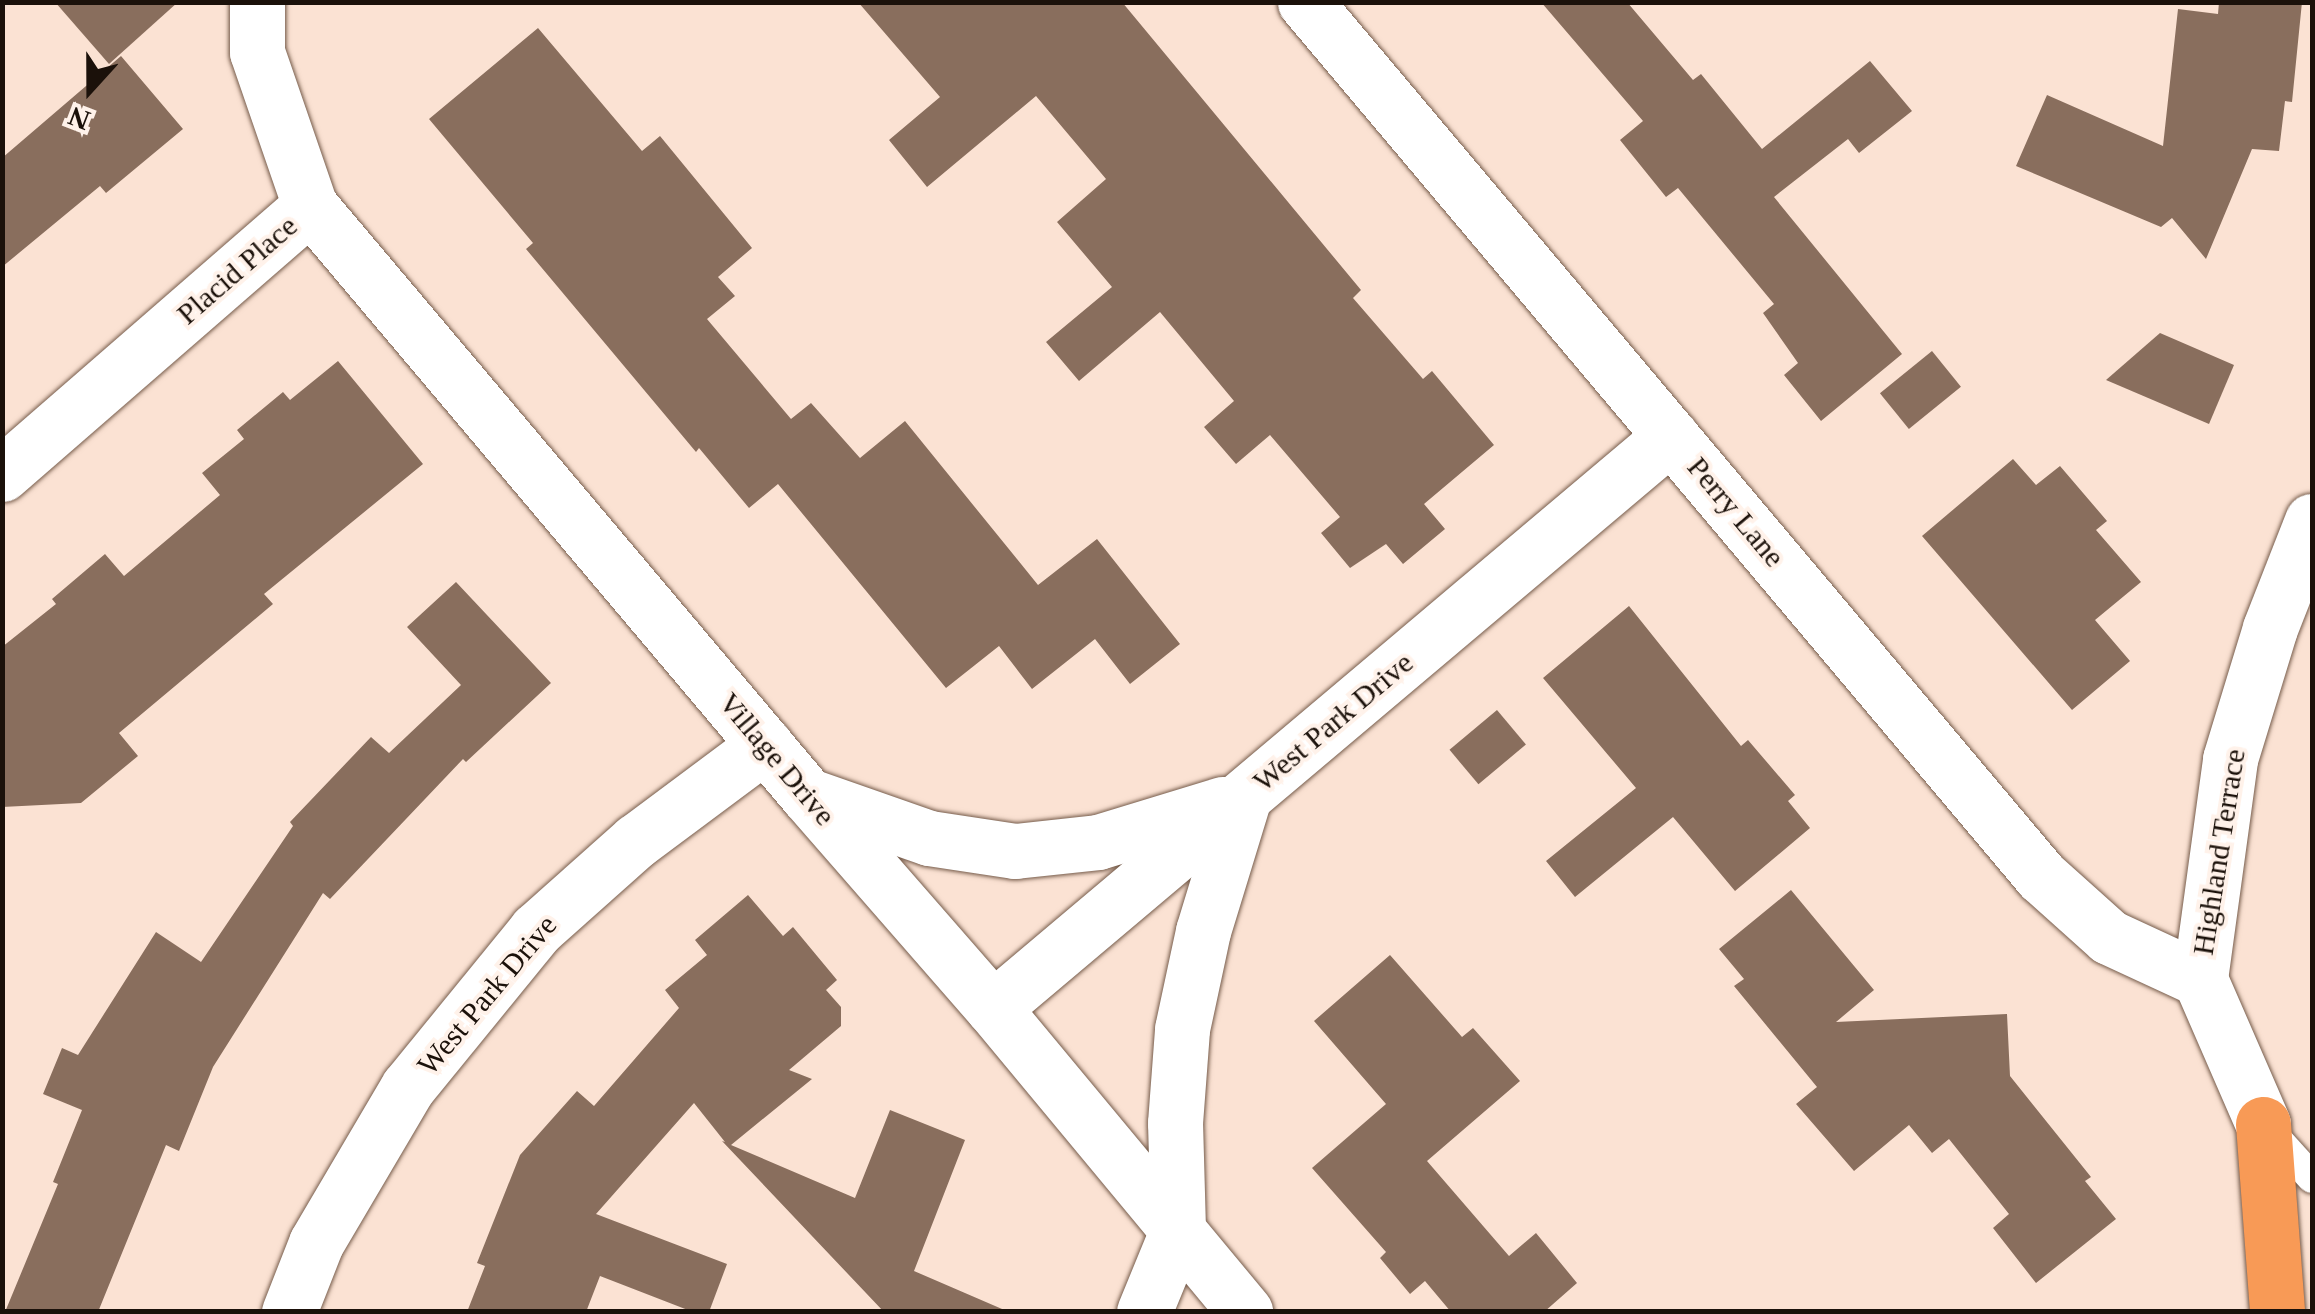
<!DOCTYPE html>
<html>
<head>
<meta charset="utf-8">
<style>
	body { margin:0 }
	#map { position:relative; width:2315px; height:1314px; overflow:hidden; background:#fbe2d3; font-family:"Times New Roman",serif }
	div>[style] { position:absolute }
	.building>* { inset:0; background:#896e5d; transform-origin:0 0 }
	.roads { filter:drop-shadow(0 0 2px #765c4b) drop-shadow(0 0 2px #765c4b) }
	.lane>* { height:30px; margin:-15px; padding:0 15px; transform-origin:15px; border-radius:15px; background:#fff }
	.street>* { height:55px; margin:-27.5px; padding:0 27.5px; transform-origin:27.5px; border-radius:27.5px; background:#fff }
	.secondary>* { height:55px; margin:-27.5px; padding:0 27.5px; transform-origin:27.5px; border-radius:27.5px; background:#fff }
	.highway>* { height:55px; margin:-27.5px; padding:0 27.5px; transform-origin:27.5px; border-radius:27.5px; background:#f89a56 }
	span { translate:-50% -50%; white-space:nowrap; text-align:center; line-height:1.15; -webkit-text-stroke:8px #fff2ea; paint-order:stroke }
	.street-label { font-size:30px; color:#1b110a }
	.frame { position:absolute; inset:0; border:5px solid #1b110a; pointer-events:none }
	.north { position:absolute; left:40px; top:40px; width:100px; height:100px; -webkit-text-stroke:8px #fff2ea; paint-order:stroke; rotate:201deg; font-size:28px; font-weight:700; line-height:40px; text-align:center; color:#1b110a }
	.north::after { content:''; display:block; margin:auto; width:35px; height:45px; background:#1b110a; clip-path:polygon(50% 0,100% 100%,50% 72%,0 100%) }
</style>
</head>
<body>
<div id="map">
	<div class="building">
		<div style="clip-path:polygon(55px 2px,178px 2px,109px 64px)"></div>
		<div style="clip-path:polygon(858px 2px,1122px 2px,1361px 290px,1353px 298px,1423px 379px,1432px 371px,1494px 445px,1424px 504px,1445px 529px,1403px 564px,1386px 544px,1350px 568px,1321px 533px,1340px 517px,1270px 435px,1236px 464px,1204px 427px,1234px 401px,1160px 312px,1079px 381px,1046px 342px,1112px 287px,1057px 222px,1106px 179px,1036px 96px,927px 187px,889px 140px,940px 97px)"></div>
		<div style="clip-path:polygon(1541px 2px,1627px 2px,1693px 80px,1701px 74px,1762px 149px,1870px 61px,1912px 111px,1859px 153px,1848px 139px,1774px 197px,1902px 354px,1821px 421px,1784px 375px,1798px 363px,1763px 313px,1774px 304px,1678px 188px,1666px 197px,1620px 140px,1643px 121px)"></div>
		<div style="clip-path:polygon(2219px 2px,2302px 2px,2292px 102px,2285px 101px,2279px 151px,2252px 149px,2206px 259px,2172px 218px,2161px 227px,2016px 166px,2047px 95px,2163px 146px,2178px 9px,2218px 14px)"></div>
		<div style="clip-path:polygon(538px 28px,642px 151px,660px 136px,752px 248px,718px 277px,735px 296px,707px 319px,791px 419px,811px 403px,860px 458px,905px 421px,1038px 585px,1097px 539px,1180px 644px,1130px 684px,1095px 639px,1032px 689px,999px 646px,946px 688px,778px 484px,749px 508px,699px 448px,696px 452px,526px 249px,533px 243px,429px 119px)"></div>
		<div style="clip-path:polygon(121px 56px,183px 129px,106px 193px,100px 186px,2px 267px,2px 158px)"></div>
		<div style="clip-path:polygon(2160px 333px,2234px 365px,2209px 424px,2106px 380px)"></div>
		<div style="left:1932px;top:351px;width:46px;height:67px;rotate:51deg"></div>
		<div style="clip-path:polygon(338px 361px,423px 464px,264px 594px,273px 604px,119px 733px,138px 756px,81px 803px,2px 807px,2px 647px,56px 604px,52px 599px,105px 554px,124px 576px,220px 495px,202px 473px,244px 439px,237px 430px,283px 392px,290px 400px)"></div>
		<div style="clip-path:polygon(2013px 459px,2036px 485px,2060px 466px,2107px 521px,2096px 530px,2141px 582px,2095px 620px,2130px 661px,2072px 710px,1922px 536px)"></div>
		<div style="clip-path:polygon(456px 582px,551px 683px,466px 762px,463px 759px,330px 899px,323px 893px,213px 1067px,179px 1151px,166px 1145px,98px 1312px,5px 1312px,58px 1184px,53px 1182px,82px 1110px,43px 1094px,62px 1048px,78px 1055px,156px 932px,201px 962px,293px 826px,290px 822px,371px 737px,389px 753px,461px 685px,407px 627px)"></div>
		<div style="clip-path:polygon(1629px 606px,1741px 746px,1748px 740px,1795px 795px,1788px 801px,1810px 828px,1735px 891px,1673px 817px,1575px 897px,1546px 861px,1636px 788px,1543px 678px)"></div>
		<div style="left:1497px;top:710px;width:45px;height:62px;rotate:50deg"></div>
		<div style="clip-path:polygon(1791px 890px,1874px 990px,1836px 1022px,2007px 1014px,2010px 1076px,2091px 1177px,2085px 1181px,2116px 1219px,2036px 1283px,1993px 1228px,2009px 1214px,1949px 1139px,1932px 1153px,1909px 1125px,1854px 1171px,1796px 1104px,1817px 1087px,1734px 986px,1744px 979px,1719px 949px)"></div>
		<div style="clip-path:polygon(748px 895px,783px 936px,793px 927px,837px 980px,826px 990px,841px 1007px,841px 1026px,789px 1070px,812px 1079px,731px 1145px,855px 1198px,890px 1110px,965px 1140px,914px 1271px,1009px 1312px,884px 1312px,722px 1141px,725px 1142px,694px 1103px,596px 1214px,727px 1264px,709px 1312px,693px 1312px,600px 1276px,586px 1312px,467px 1312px,485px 1266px,477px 1263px,520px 1155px,577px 1091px,594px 1106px,679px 1008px,665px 990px,707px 955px,695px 940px)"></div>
		<div style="clip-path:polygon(1390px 955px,1462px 1037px,1473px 1028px,1520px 1081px,1427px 1161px,1509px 1256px,1536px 1233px,1577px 1283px,1544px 1312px,1451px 1312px,1425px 1281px,1410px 1294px,1380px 1258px,1386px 1252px,1312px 1168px,1386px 1104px,1314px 1021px)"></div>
	</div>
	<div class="roads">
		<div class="lane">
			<div style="left:2265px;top:1126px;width:70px;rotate:47.9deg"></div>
		</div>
		<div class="street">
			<div style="left:257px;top:2px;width:50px;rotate:90deg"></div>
			<div style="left:257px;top:52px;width:163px;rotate:71deg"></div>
			<div style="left:310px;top:206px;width:771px;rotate:49.84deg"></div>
			<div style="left:807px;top:795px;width:283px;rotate:48.9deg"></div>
			<div style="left:993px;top:1008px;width:395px;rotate:50.3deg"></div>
			<div style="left:1305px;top:2px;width:1143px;rotate:49.9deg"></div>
			<div style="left:2041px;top:876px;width:91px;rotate:41.9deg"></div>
			<div style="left:2109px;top:937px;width:100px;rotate:24.8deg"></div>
			<div style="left:2px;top:474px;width:408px;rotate:-41deg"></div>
			<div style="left:812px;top:797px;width:124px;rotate:19.3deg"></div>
			<div style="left:929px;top:838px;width:87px;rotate:8.6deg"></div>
			<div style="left:1015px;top:851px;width:83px;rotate:-6.2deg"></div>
			<div style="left:1098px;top:842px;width:130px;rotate:-17deg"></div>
			<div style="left:993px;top:1008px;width:887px;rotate:-40.15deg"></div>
			<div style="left:289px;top:1312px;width:74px;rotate:-68.6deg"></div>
			<div style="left:316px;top:1243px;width:181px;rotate:-59.5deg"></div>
			<div style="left:408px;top:1087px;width:203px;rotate:-50.8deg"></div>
			<div style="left:536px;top:930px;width:134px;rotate:-41.7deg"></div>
			<div style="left:636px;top:841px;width:161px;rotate:-36.7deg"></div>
			<div style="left:1144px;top:1312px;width:90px;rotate:-67.7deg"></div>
			<div style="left:1178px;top:1229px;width:106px;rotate:-91.6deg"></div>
			<div style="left:1175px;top:1123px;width:94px;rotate:-85.7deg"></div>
			<div style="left:1182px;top:1029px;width:100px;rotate:-77.9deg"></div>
			<div style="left:1203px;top:931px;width:140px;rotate:-73deg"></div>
		</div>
		<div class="secondary">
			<div style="left:2263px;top:1124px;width:158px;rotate:-113.5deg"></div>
			<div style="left:2200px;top:979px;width:222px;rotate:-82.2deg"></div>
			<div style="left:2230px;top:759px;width:137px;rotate:-73deg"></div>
			<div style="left:2270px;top:628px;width:115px;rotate:-68.6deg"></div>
		</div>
		<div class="highway">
			<div style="left:2263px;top:1124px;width:189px;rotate:85.7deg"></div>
		</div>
	</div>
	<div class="street-label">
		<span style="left:237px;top:270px;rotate:-41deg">Placid Place</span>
		<span style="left:1736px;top:512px;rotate:50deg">Perry Lane</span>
		<span style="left:1333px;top:722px;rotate:-40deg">West Park Drive</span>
		<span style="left:777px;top:759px;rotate:50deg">Village Drive</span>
		<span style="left:2219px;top:852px;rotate:-81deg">Highland Terrace</span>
		<span style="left:487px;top:995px;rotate:-50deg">West Park Drive</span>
	</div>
	<div class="frame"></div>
	<div class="north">N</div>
</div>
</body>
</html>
